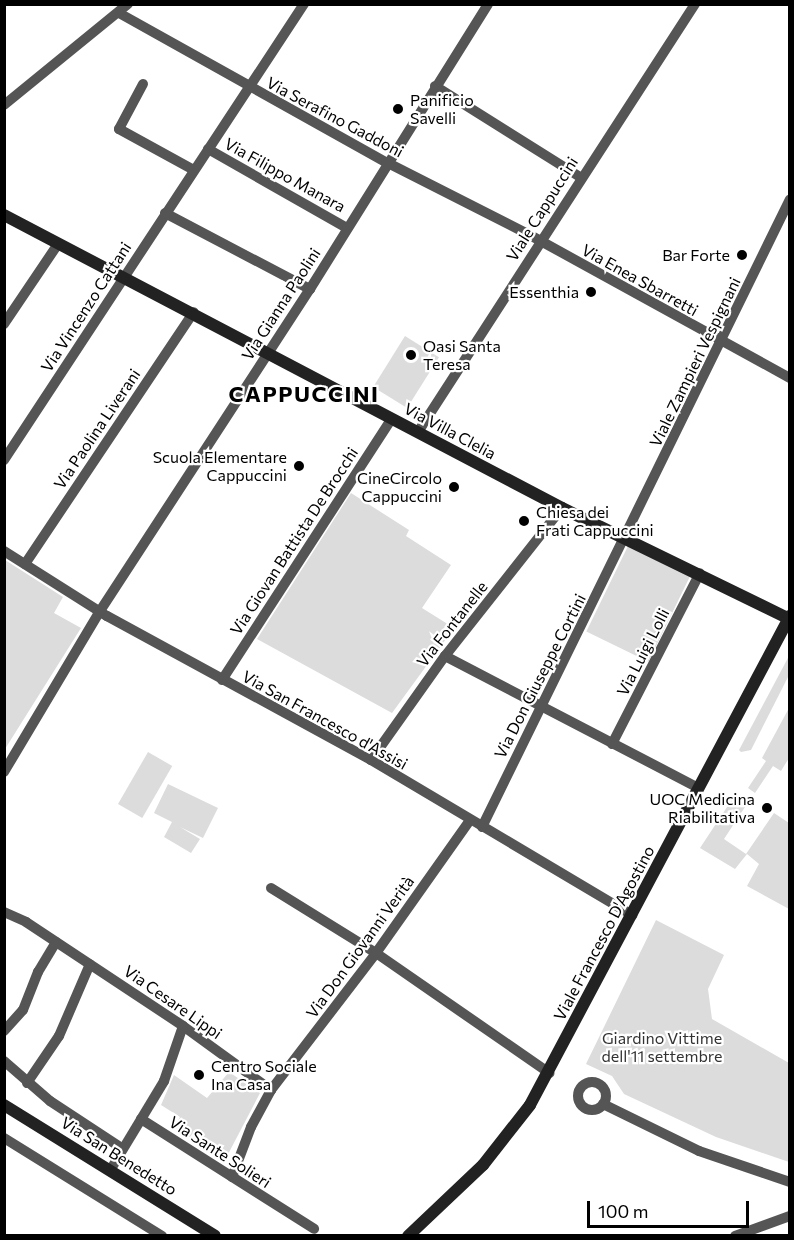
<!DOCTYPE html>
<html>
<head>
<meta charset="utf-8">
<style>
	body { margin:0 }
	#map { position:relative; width:794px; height:1240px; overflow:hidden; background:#fff; font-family:Commissioner,sans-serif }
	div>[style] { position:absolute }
	.green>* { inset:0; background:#dcdcdc; transform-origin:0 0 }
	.street>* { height:10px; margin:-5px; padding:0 5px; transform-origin:5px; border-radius:5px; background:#555 }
	.street>.ring { margin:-5px; padding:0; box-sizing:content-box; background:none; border:10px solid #555; border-radius:50% }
	.secondary>* { height:12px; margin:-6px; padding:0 6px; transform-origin:6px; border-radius:6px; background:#222 }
	.dots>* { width:16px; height:16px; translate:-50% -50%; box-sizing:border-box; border:3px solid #fff; border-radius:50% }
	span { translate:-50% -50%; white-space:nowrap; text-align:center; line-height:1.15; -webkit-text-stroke:4.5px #fff; paint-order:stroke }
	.poi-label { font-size:16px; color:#000 }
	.left { translate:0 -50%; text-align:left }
	.right { translate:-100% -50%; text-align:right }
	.street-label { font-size:16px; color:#000 }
	.park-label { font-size:16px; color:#333 }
	.district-label { font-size:22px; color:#000; font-weight:700; letter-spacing:1.5px }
	.frame { position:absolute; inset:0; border:6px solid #000; pointer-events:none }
	.scale { position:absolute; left:587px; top:1201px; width:162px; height:27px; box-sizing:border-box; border:3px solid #000; border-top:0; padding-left:8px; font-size:18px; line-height:21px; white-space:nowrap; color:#000; -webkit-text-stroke:4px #fff; paint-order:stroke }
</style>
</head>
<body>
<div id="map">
	<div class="green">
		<div style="left:405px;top:336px;width:40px;height:60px;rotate:32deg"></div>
		<div style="clip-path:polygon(351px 493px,409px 530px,406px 536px,451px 565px,422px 608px,454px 628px,392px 713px,257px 639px)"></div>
		<div style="left:628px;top:546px;width:69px;height:95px;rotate:26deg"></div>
		<div style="clip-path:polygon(5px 560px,63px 597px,54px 613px,81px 628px,5px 749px)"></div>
		<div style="clip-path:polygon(789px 656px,789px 675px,751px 750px,741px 752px,739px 750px)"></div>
		<div style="clip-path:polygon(789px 708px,789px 758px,781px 771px,773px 766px,755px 793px,748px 788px,766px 761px,762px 758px)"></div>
		<div style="left:148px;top:752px;width:28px;height:60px;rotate:30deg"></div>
		<div style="clip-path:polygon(168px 784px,218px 808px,203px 838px,180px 827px,200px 839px,191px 853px,164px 837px,172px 822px,154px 813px)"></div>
		<div style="clip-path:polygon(735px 795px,747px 804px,724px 839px,746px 854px,774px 813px,789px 823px,789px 909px,747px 886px,759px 864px,747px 854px,735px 869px,700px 848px)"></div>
		<div style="clip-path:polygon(656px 920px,724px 955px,708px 989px,712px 1019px,789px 1063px,789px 1162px,716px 1137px,624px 1094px,612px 1076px,586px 1064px)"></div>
		<div style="clip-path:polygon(229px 1072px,260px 1093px,225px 1160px,174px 1127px,180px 1117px,161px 1105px,174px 1075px,207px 1098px)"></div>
	</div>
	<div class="street">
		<div style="left:119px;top:13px;width:306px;rotate:29.2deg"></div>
		<div style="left:386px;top:162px;width:159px;rotate:26.9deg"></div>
		<div style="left:528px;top:234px;width:299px;rotate:28.8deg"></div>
		<div style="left:143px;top:84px;width:51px;rotate:118.1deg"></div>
		<div style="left:119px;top:129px;width:85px;rotate:28.7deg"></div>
		<div style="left:435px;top:86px;width:171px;rotate:32.1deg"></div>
		<div style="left:4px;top:105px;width:160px;rotate:-39.2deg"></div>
		<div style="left:208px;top:149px;width:160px;rotate:29.6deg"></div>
		<div style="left:165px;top:213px;width:164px;rotate:27.7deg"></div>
		<div style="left:4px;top:324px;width:97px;rotate:-56deg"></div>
		<div style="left:418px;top:432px;width:510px;rotate:-57.09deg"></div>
		<div style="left:4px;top:460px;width:546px;rotate:-56.66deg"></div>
		<div style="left:4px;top:551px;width:122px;rotate:32.3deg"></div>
		<div style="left:107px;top:616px;width:301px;rotate:28.6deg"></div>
		<div style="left:371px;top:760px;width:304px;rotate:30.7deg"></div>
		<div style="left:25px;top:564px;width:303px;rotate:-56.2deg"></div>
		<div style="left:445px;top:656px;width:286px;rotate:27.5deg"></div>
		<div style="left:222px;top:680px;width:312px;rotate:-57deg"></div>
		<div style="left:612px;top:744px;width:192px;rotate:-62.8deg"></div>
		<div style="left:371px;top:760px;width:128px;rotate:-54.6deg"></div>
		<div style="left:445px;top:656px;width:189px;rotate:-51.7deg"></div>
		<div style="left:4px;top:772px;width:187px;rotate:-59.2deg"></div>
		<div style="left:100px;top:611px;width:384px;rotate:-56.9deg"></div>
		<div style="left:310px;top:289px;width:336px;rotate:-58deg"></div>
		<div style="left:482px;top:827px;width:699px;rotate:-63.87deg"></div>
		<div style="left:271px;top:888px;width:123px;rotate:31.8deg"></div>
		<div style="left:376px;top:953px;width:211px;rotate:34.7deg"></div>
		<div style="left:4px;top:912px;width:24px;rotate:24deg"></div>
		<div style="left:26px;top:922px;width:188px;rotate:33.5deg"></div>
		<div style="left:183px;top:1026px;width:109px;rotate:36deg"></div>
		<div style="left:4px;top:1031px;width:28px;rotate:-48deg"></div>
		<div style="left:23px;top:1010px;width:41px;rotate:-68.5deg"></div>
		<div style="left:38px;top:972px;width:35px;rotate:-59deg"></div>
		<div style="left:4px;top:1061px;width:61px;rotate:41deg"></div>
		<div style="left:50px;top:1101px;width:87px;rotate:33.3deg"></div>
		<div class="ring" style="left:578px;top:1082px;width:18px;height:18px"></div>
		<div style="left:27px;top:1083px;width:57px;rotate:-55.8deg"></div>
		<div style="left:59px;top:1036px;width:78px;rotate:-66.7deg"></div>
		<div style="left:603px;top:1104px;width:107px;rotate:26.1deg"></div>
		<div style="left:699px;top:1151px;width:96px;rotate:18.8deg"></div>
		<div style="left:141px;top:1119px;width:205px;rotate:32.4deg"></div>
		<div style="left:4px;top:1138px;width:186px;rotate:31.8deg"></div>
		<div style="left:111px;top:1169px;width:103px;rotate:-58.9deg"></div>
		<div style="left:164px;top:1081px;width:58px;rotate:-70.9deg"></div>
		<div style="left:232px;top:1177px;width:53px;rotate:-69.2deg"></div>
		<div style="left:251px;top:1127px;width:42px;rotate:-61.6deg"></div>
		<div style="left:271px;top:1090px;width:173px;rotate:-52.5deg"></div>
		<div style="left:376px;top:953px;width:163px;rotate:-54.7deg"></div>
		<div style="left:735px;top:1236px;width:59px;rotate:-20deg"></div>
	</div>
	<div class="secondary">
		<div style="left:4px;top:215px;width:630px;rotate:27.7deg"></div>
		<div style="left:562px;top:508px;width:254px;rotate:26deg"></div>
		<div style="left:4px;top:1105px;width:248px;rotate:31.8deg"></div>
		<div style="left:408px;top:1236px;width:103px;rotate:-43.4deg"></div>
		<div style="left:483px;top:1165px;width:76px;rotate:-51.9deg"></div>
		<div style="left:530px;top:1105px;width:554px;rotate:-62deg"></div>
	</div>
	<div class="dots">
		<div style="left:398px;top:109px;background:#000"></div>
		<div style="left:742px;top:255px;background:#000"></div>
		<div style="left:591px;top:292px;background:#000"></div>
		<div style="left:411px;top:355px;background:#000"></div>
		<div style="left:299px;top:466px;background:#000"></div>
		<div style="left:454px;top:487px;background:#000"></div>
		<div style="left:524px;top:521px;background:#000"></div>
		<div style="left:767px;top:808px;background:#000"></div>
		<div style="left:199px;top:1075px;background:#000"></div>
	</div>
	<div class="poi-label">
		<span class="left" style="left:410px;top:109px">Panificio<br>Savelli</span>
		<span class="right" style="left:730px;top:255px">Bar Forte</span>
		<span class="right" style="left:579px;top:292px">Essenthia</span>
		<span class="left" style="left:423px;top:355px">Oasi Santa<br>Teresa</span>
		<span class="right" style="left:287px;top:466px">Scuola Elementare<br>Cappuccini</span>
		<span class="right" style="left:442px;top:487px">CineCircolo<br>Cappuccini</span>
		<span class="left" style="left:536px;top:521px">Chiesa dei<br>Frati Cappuccini</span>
		<span class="right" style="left:755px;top:808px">UOC Medicina<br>Riabilitativa</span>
		<span class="left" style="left:211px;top:1075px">Centro Sociale<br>Ina Casa</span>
	</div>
	<div class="street-label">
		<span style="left:335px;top:117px;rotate:28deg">Via Serafino Gaddoni</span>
		<span style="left:285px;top:175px;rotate:29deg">Via Filippo Manara</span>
		<span style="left:542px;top:209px;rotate:-58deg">Viale Cappuccini</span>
		<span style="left:640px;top:280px;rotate:29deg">Via Enea Sbarretti</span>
		<span style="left:281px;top:304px;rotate:-57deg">Via Gianna Paolini</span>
		<span style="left:86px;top:307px;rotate:-57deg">Via Vincenzo Cattani</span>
		<span style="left:695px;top:362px;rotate:-64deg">Viale Zampieri Vespignani</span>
		<span style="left:97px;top:429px;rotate:-56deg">Via Paolina Liverani</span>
		<span style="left:450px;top:431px;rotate:28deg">Via Villa Clelia</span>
		<span style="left:294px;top:541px;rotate:-57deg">Via Giovan Battista De Brocchi</span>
		<span style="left:452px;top:624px;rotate:-52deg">Via Fontanelle</span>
		<span style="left:643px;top:652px;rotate:-63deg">Via Luigi Lolli</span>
		<span style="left:540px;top:676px;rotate:-63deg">Via Don Giuseppe Cortini</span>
		<span style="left:325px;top:720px;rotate:29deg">Via San Francesco d'Assisi</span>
		<span style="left:604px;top:933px;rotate:-62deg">Viale Francesco D'Agostino</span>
		<span style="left:360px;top:947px;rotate:-54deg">Via Don Giovanni Verità</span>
		<span style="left:173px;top:1002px;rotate:35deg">Via Cesare Lippi</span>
		<span style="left:220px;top:1152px;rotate:33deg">Via Sante Solieri</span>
		<span style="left:119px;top:1156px;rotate:32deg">Via San Benedetto</span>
	</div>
	<div class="park-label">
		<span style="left:662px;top:1047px">Giardino Vittime<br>dell'11 settembre</span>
	</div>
	<div class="district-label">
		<span style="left:304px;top:394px">CAPPUCCINI</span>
	</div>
	<div class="frame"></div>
	<div class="scale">100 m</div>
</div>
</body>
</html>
